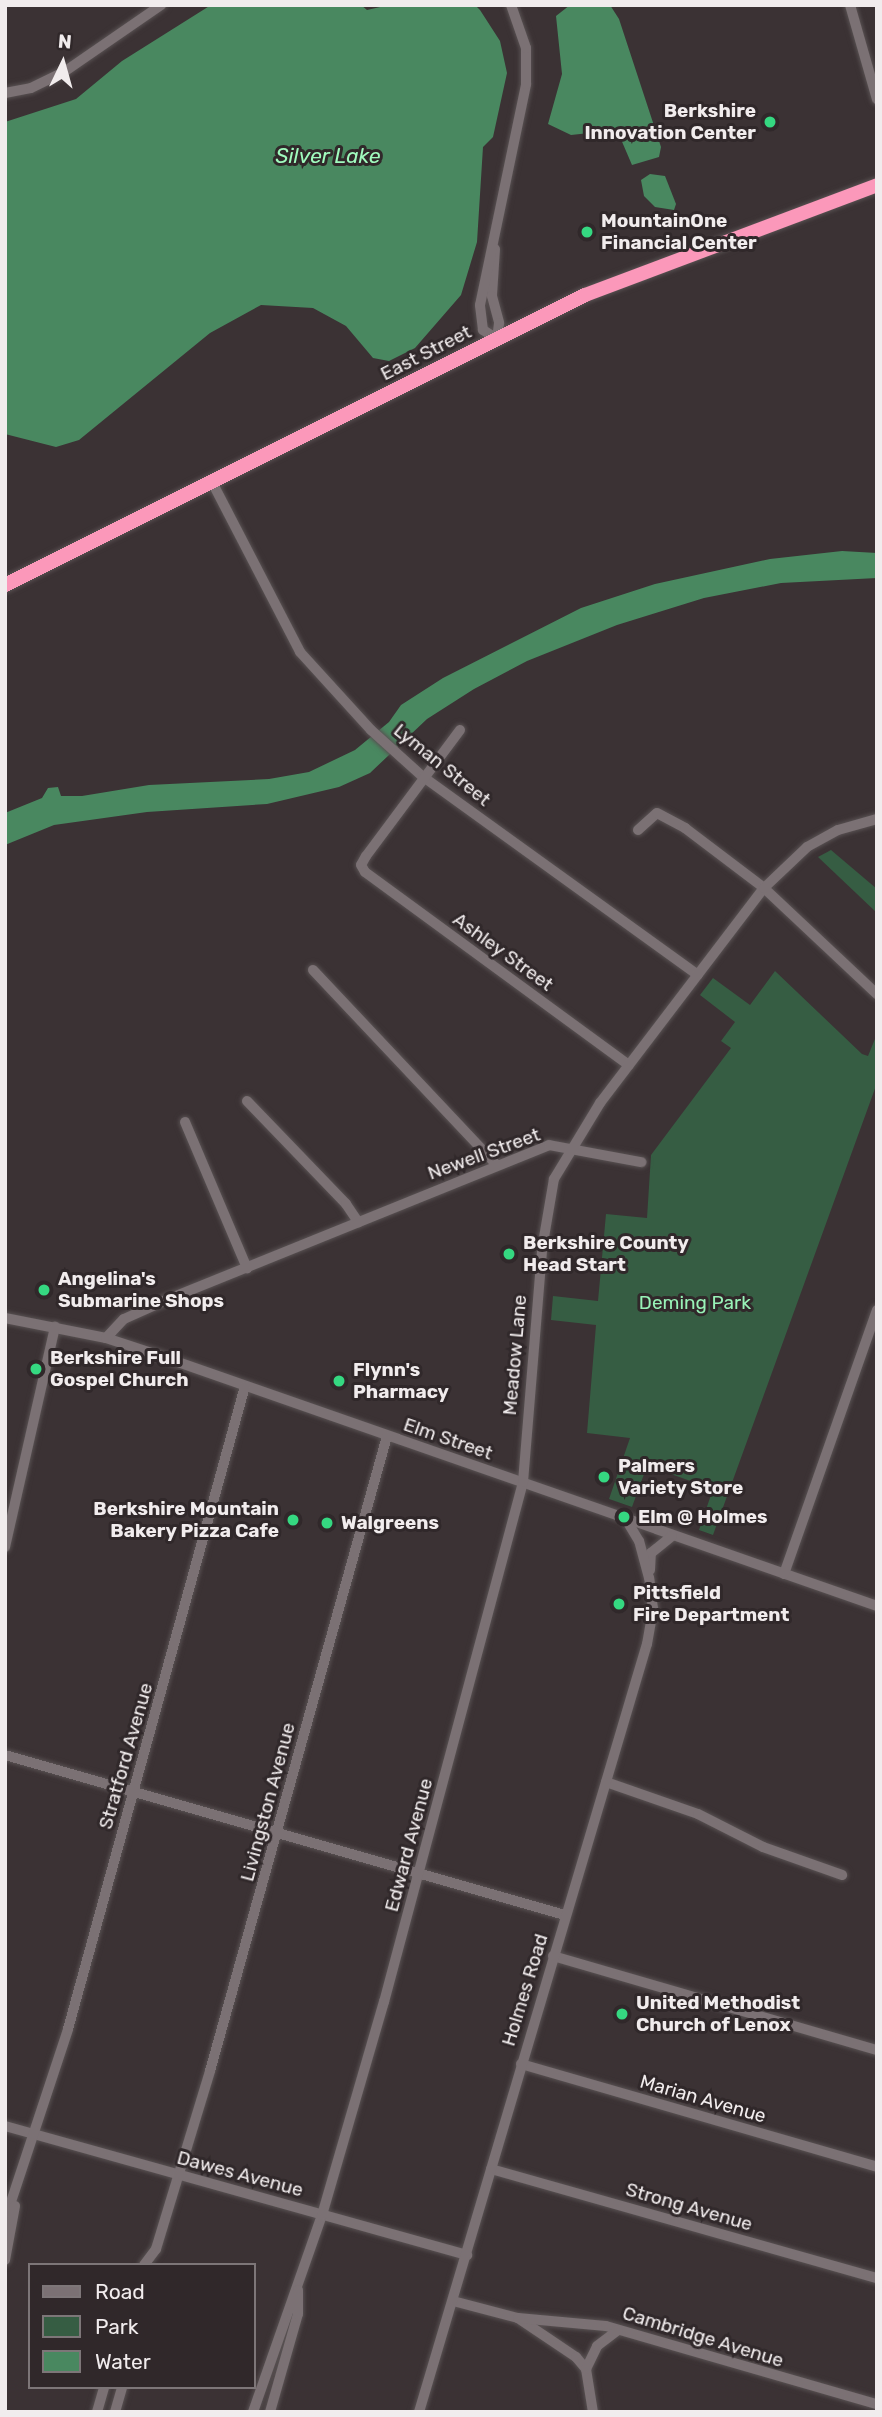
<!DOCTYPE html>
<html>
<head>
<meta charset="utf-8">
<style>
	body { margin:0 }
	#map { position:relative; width:882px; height:2417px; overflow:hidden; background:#3b3234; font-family:Rubik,sans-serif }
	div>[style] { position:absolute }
	.green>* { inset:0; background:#365d43 }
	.water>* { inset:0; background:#498860 }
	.roads { filter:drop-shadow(0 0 2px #585152) drop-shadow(0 0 2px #585152) }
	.minor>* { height:10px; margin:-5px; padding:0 5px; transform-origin:5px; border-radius:5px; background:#7b7174 }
	.highway>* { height:14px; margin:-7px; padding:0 7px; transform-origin:7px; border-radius:7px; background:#fb98ba }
	.dots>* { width:19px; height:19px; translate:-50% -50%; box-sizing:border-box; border:4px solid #30282a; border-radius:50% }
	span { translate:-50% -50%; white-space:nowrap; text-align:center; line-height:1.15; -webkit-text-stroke:6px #30282a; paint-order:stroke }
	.poi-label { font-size:19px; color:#f1eced; font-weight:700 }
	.right { translate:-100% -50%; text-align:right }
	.left { translate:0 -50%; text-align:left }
	.street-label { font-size:19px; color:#f1eced }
	.park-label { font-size:19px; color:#98f2b7 }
	.water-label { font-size:21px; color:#a0fbbe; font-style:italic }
	.frame { position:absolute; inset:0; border:7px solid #f1eced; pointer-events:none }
	.legend { position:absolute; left:28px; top:2263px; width:228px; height:126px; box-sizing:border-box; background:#30282a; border:2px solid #7d7678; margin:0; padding:9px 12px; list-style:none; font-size:21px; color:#f1eced }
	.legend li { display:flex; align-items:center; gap:14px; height:35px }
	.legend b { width:35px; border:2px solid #7d7678 }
	.north { position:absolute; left:28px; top:28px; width:70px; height:70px; -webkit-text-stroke:5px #30282a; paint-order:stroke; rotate:5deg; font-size:19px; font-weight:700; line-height:28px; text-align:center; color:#f1eced }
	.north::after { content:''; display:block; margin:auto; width:24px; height:32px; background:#f1eced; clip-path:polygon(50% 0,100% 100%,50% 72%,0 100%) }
</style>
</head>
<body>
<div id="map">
	<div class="green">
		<div style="clip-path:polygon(831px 850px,877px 889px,877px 913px,818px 857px)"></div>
		<div style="clip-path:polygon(775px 971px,862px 1054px,868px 1056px,877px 1034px,877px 1083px,713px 1535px,699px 1530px,713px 1489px,668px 1473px,647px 1466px,632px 1507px,609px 1499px,630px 1438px,587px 1433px,596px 1325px,551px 1320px,553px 1296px,598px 1301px,606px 1214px,647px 1218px,651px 1155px,731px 1048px,721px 1041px,735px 1022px,700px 995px,713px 978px,750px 1005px)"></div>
	</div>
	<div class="water">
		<div style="clip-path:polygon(211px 5px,361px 5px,367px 10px,389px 5px,475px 5px,480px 10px,500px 41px,507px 73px,493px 137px,483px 147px,477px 242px,461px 295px,415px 348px,389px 361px,373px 358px,346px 326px,313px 308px,261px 305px,210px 333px,79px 440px,56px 447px,5px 434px,5px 122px,76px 99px,122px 61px)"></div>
		<div style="clip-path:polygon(570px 5px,610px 5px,619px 19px,661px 147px,659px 157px,632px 165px,617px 130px,571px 135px,548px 124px,562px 74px,556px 16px)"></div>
		<div style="clip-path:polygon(650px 174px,665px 176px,676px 204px,674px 210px,655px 207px,644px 196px,641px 180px)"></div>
		<div style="clip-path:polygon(842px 551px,877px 553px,877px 578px,781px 583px,704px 598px,617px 625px,527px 661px,474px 689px,427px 719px,370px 773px,339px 787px,267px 804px,147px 812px,54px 825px,5px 845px,5px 813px,42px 798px,48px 788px,58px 787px,61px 796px,82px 796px,149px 785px,269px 779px,309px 772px,355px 750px,389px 722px,401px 705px,443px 678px,581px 608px,655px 584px,770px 559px)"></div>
	</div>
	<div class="roads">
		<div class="minor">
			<div style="left:850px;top:5px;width:98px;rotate:74deg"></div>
			<div style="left:5px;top:93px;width:26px;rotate:-11deg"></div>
			<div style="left:31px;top:88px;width:37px;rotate:-26deg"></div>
			<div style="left:64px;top:72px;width:118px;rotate:-34.6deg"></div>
			<div style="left:495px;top:249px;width:47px;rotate:93.7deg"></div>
			<div style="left:492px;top:296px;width:28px;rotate:75deg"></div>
			<div style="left:499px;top:323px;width:16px;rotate:97deg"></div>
			<div style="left:497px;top:339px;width:17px;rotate:-147deg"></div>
			<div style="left:483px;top:330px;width:25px;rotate:-97deg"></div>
			<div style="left:480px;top:305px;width:226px;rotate:-78.2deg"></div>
			<div style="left:526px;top:84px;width:36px;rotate:-90deg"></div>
			<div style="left:526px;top:48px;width:46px;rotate:-109.2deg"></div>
			<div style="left:212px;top:482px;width:191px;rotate:62.6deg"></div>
			<div style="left:300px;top:652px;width:105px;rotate:47.7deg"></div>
			<div style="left:371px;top:730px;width:69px;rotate:42deg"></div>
			<div style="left:422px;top:776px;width:340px;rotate:35.8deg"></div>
			<div style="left:460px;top:730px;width:157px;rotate:126.7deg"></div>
			<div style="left:366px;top:856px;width:10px;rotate:119deg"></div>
			<div style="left:361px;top:865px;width:8px;rotate:60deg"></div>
			<div style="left:365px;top:872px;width:327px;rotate:36.2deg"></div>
			<div style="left:638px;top:830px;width:25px;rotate:-42deg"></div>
			<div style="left:657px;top:813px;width:32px;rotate:28deg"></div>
			<div style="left:685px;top:828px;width:99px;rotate:37.2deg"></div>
			<div style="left:764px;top:888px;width:155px;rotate:43.2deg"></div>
			<div style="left:313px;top:970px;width:267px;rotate:46.7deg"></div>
			<div style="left:247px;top:1101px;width:143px;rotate:46.1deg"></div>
			<div style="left:346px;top:1204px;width:22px;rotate:56deg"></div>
			<div style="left:185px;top:1122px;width:159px;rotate:67deg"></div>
			<div style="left:5px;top:1318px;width:103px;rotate:11.2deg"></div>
			<div style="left:106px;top:1338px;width:48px;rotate:18.1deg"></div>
			<div style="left:152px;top:1353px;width:768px;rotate:19.24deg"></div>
			<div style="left:106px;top:1338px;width:26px;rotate:-47deg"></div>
			<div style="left:124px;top:1319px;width:46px;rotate:-24.3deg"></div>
			<div style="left:166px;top:1300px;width:413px;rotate:-22deg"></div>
			<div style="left:549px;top:1145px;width:94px;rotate:10.5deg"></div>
			<div style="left:5px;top:1547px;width:226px;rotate:-77.2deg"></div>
			<div style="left:650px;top:1570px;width:17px;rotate:-87deg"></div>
			<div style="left:651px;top:1553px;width:27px;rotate:-39deg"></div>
			<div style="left:784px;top:1574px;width:280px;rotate:-70.6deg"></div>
			<div style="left:5px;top:1755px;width:582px;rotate:15.95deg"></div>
			<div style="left:606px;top:1782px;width:97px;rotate:19.2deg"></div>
			<div style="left:698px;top:1814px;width:73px;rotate:26.9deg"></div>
			<div style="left:763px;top:1847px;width:84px;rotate:19.5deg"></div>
			<div style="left:553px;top:1956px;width:337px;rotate:16.2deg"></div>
			<div style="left:521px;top:2064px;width:371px;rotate:16.1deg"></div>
			<div style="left:5px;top:2126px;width:480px;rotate:15.6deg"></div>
			<div style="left:491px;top:2169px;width:401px;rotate:15.8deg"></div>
			<div style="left:5px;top:2220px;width:201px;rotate:-71.7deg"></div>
			<div style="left:68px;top:2029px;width:667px;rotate:-74.61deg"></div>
			<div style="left:5px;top:2260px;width:55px;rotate:-79.5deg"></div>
			<div style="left:144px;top:2265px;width:20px;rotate:-53deg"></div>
			<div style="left:156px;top:2249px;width:186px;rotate:-73.1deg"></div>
			<div style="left:210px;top:2071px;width:659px;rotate:-74.42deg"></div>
			<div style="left:453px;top:2301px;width:67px;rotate:14.7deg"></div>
			<div style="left:518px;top:2318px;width:70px;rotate:33.9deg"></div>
			<div style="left:576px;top:2357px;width:16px;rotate:50deg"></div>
			<div style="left:586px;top:2369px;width:44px;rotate:80.8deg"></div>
			<div style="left:518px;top:2318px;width:88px;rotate:5.2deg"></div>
			<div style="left:606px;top:2326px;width:282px;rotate:16.1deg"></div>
			<div style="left:586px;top:2369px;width:25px;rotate:-64deg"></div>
			<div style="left:597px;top:2346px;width:26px;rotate:-37deg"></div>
			<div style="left:97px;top:2412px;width:26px;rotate:-74deg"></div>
			<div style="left:115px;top:2412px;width:26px;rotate:-74deg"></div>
			<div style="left:253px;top:2412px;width:209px;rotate:-70.7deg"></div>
			<div style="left:322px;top:2215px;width:222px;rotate:-73.8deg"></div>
			<div style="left:384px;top:2002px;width:538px;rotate:-75.03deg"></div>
			<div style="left:523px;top:1482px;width:234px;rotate:-85.3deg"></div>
			<div style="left:542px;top:1249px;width:71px;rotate:-80.3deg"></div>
			<div style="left:554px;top:1179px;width:89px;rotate:-58.8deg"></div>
			<div style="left:600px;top:1103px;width:270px;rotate:-52.7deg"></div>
			<div style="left:764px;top:888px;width:59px;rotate:-43.6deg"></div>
			<div style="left:807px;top:847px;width:35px;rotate:-29deg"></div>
			<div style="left:838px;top:830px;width:41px;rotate:-15.8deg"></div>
			<div style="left:270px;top:2412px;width:102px;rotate:-74.1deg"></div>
			<div style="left:298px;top:2314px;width:24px;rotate:-90deg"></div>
			<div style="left:419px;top:2412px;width:801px;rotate:-73.47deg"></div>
			<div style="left:647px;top:1644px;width:36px;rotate:-80deg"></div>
			<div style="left:653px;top:1609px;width:31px;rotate:-97deg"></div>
			<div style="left:649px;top:1578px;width:38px;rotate:-105deg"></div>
			<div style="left:639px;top:1541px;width:26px;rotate:-121deg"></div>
		</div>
		<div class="highway">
			<div style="left:5px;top:585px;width:648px;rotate:-26.57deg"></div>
			<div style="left:585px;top:295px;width:312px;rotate:-20.6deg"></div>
		</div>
	</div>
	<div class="dots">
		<div style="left:770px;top:122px;background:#35d881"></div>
		<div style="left:587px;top:232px;background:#35d881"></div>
		<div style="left:509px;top:1254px;background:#35d881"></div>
		<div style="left:44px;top:1290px;background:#35d881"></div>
		<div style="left:36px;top:1369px;background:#35d881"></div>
		<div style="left:339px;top:1381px;background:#35d881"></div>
		<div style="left:604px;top:1477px;background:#35d881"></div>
		<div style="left:624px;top:1517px;background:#35d881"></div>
		<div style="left:293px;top:1520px;background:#35d881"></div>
		<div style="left:327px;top:1523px;background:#35d881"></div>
		<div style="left:619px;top:1604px;background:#35d881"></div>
		<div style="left:622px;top:2014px;background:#35d881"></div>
	</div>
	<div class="poi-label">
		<span class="right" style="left:756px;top:122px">Berkshire<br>Innovation Center</span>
		<span class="left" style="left:601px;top:232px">MountainOne<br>Financial Center</span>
		<span class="left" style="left:523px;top:1254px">Berkshire County<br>Head Start</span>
		<span class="left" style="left:58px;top:1290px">Angelina's<br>Submarine Shops</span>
		<span class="left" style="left:50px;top:1369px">Berkshire Full<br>Gospel Church</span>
		<span class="left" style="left:353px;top:1381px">Flynn's<br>Pharmacy</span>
		<span class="left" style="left:618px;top:1477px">Palmers<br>Variety Store</span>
		<span class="right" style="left:279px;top:1520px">Berkshire Mountain<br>Bakery Pizza Cafe</span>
		<span class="left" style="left:638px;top:1517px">Elm @ Holmes</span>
		<span class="left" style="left:341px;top:1523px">Walgreens</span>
		<span class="left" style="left:633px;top:1604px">Pittsfield<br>Fire Department</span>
		<span class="left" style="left:636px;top:2014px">United Methodist<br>Church of Lenox</span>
	</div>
	<div class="street-label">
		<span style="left:426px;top:353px;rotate:-27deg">East Street</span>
		<span style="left:442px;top:765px;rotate:39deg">Lyman Street</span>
		<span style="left:503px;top:952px;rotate:36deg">Ashley Street</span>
		<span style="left:484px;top:1154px;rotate:-20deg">Newell Street</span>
		<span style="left:515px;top:1355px;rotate:-85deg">Meadow Lane</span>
		<span style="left:448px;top:1439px;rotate:19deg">Elm Street</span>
		<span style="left:126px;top:1756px;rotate:-74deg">Stratford Avenue</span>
		<span style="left:268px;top:1802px;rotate:-75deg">Livingston Avenue</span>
		<span style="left:409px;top:1845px;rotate:-75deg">Edward Avenue</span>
		<span style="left:525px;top:1990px;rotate:-73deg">Holmes Road</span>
		<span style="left:703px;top:2099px;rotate:16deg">Marian Avenue</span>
		<span style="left:240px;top:2174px;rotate:15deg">Dawes Avenue</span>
		<span style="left:689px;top:2207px;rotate:16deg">Strong Avenue</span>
		<span style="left:703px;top:2337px;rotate:17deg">Cambridge Avenue</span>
	</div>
	<div class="park-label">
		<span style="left:695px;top:1303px">Deming Park</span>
	</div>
	<div class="water-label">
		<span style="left:328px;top:156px">Silver Lake</span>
	</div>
	<div class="frame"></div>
	<ul class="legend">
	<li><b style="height:9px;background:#7b7174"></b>Road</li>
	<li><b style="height:19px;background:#365d43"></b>Park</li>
	<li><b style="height:19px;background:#498860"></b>Water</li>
	</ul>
	<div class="north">N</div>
</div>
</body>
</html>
